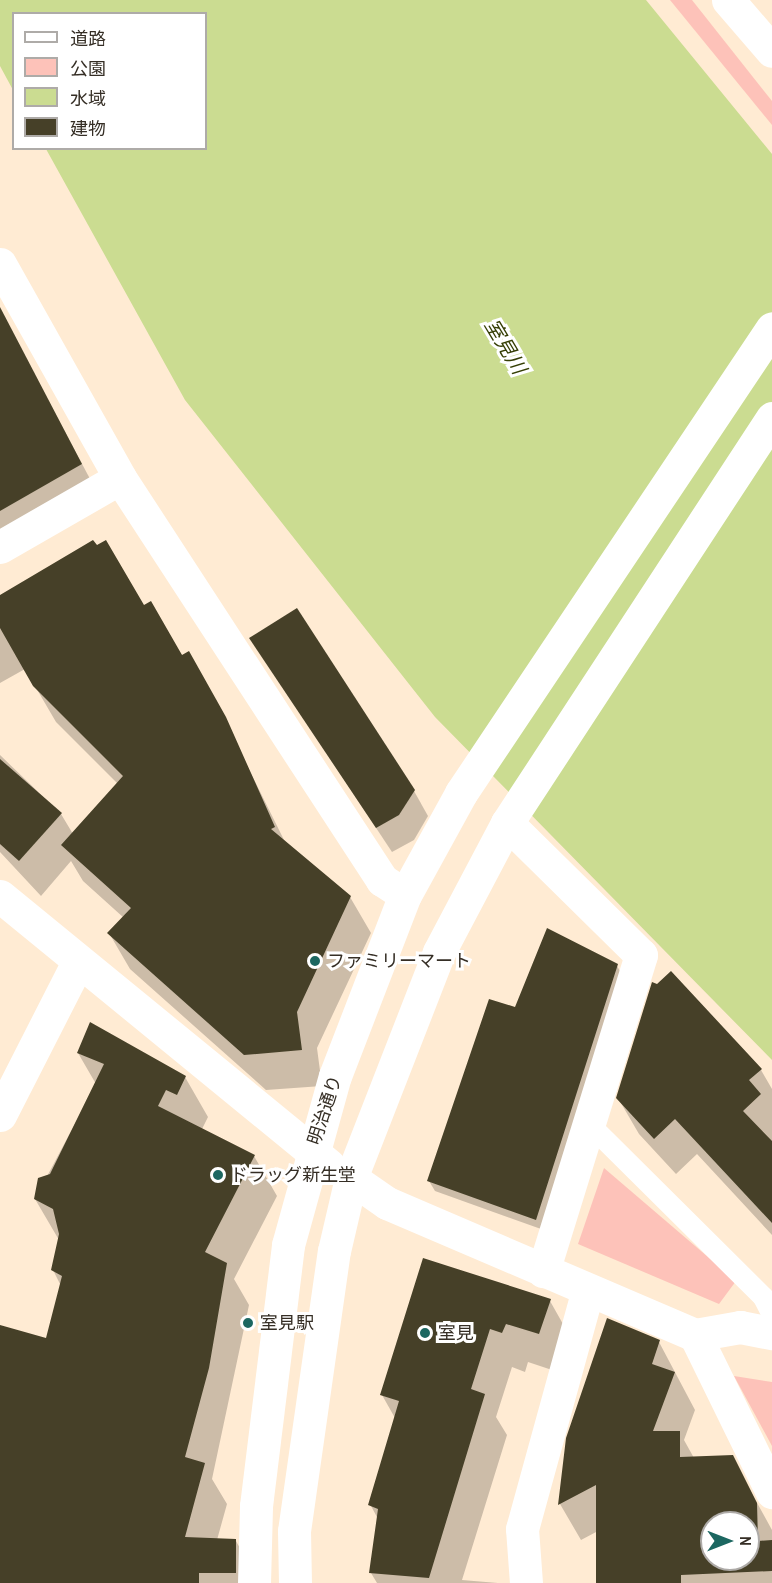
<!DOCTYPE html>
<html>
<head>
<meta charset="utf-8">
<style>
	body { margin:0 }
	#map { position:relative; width:772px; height:1583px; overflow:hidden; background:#ffebd3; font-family:"Archivo Narrow","Noto Sans JP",sans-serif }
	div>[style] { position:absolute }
	.green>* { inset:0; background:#fdc2b9 }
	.water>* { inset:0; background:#cbdc91 }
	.shadow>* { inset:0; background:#0003 }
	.building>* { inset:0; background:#464028 }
	.lane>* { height:21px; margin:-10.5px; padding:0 10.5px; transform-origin:10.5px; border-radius:10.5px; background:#fff }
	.street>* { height:33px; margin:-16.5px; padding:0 16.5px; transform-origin:16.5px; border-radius:16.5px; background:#fff }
	.secondary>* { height:33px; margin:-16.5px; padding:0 16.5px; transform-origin:16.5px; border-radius:16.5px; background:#fff }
	.dots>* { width:16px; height:16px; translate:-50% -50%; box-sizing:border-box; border:3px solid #fff; border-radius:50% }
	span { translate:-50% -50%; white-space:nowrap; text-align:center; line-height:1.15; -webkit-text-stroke:6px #fff; paint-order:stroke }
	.poi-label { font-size:18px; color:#352e25 }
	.left { translate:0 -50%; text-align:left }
	.street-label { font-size:18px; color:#352e25 }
	.water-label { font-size:20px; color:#353e04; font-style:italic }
	.legend { position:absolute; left:12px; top:12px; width:195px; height:138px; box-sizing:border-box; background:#fff; border:2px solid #aeaba8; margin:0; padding:8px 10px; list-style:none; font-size:18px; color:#352e25 }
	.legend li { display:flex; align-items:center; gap:12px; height:30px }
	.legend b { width:30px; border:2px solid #aeaba8 }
	.north { position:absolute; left:700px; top:1511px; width:60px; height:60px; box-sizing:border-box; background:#fff; border:2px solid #aeaba8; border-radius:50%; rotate:90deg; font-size:16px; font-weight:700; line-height:24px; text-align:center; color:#352e25 }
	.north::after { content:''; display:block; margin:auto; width:21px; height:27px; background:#1c6761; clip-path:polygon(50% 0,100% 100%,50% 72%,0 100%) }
</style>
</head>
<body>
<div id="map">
	<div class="green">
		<div style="clip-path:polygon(670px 0,692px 0,772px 101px,772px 125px)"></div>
		<div style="clip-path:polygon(604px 1168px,736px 1281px,719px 1304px,578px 1244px)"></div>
		<div style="clip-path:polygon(734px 1376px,772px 1382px,772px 1446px)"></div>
	</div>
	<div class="water">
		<div style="clip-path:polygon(0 0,646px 0,772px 154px,772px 1060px,435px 717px,185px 400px,46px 149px,206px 148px,206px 14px,14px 14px,13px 90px,0 66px)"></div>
	</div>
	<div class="shadow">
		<div style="clip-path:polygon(0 310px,97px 492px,0 548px)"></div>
		<div style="clip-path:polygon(0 596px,144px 607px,209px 689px,286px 844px,350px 897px,371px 933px,317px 1048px,322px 1086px,266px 1090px,130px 969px,109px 933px,124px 918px,83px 881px,71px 861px,41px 896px,0 852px,0 755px,61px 814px,73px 834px,118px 784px,56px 722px,25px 669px,0 683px)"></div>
		<div style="clip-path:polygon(251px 639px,414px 791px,428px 816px,414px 840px,392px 852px)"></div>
		<div style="clip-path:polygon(617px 966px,623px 976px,541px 1229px,435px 1191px,429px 1181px,516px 1009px)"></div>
		<div style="clip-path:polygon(78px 1053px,185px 1077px,208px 1117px,202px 1129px,254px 1156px,277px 1196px,234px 1279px,249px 1305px,212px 1479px,227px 1504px,217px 1540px,236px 1541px,259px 1583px,0 1583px,0 1327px,48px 1340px,61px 1286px,53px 1270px,59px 1240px,35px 1199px,96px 1084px)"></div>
		<div style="clip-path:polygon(761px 1070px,772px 1089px,772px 1235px,697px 1154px,676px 1174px,639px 1134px,618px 1098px)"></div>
		<div style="clip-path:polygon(424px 1259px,550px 1301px,572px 1340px,561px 1373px,528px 1362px,525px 1372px,512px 1367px,496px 1417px,507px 1435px,462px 1580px,498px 1583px,377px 1583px,371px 1573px,378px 1519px,370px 1504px,395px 1418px,382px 1395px)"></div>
		<div style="clip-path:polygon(evenodd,659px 1342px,695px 1410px,684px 1440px,694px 1458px,732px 1457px,772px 1530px,772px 1583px,599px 1583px,598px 1531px,581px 1540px,560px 1504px,568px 1439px,659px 1342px,712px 1523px,748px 1523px,748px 1559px,712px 1559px,712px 1523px)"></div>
	</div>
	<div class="building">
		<div style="clip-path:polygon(0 307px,82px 464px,0 511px)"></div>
		<div style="clip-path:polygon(93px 540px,97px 545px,106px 540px,144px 605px,151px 601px,182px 655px,189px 651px,226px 717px,275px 827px,271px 829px,351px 896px,297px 1012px,302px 1050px,244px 1055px,107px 933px,131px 908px,61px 845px,123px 776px,33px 686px,0 628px,0 595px)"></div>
		<div style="clip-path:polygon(297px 608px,415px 790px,399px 815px,376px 828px,249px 638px)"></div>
		<div style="clip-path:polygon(0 759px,62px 813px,19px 861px,0 844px)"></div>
		<div style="clip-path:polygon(547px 928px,618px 964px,536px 1220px,427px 1181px,489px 999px,515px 1007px)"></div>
		<div style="clip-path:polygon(671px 971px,762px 1069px,749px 1080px,761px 1094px,743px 1111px,772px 1141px,772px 1223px,675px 1119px,654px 1139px,616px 1098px,652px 982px,657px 984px)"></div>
		<div style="clip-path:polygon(90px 1022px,186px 1076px,177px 1095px,166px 1090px,158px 1106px,255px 1155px,205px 1252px,227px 1263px,209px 1368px,185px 1457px,205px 1463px,185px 1537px,236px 1539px,236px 1573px,199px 1573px,199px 1583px,0 1583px,0 1325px,46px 1338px,62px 1276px,51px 1270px,59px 1234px,53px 1209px,34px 1199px,38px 1178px,50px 1174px,104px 1064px,77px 1053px)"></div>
		<div style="clip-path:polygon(423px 1258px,551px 1299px,539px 1334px,506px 1324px,502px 1333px,490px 1329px,471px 1389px,485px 1394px,429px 1578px,369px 1573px,378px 1509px,368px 1505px,399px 1401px,380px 1395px)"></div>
		<div style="clip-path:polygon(evenodd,607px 1318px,660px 1340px,652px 1364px,675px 1372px,653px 1431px,680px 1431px,680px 1457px,733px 1455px,757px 1503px,758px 1541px,772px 1540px,772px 1571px,681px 1575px,681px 1583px,596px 1583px,596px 1485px,558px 1505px,566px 1438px,607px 1318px,712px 1523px,748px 1523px,748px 1559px,712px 1559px,712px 1523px)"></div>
	</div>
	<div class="lane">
		<div style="left:589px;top:1124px;width:245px;rotate:44.8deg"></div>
		<div style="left:763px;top:1297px;width:20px;rotate:63deg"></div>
	</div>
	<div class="street">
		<div style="left:728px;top:0;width:67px;rotate:49.2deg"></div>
		<div style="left:0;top:547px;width:138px;rotate:-29.9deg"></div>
		<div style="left:507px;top:823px;width:188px;rotate:44.6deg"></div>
		<div style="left:641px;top:955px;width:331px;rotate:107.2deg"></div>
		<div style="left:0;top:1115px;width:169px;rotate:-63deg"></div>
		<div style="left:351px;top:1178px;width:44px;rotate:34.8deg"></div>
		<div style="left:387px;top:1203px;width:335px;rotate:23.2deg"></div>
		<div style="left:695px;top:1335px;width:175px;rotate:63.9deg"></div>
		<div style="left:695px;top:1335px;width:46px;rotate:-10.1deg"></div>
		<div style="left:740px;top:1327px;width:33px;rotate:11deg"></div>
		<div style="left:526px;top:1583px;width:54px;rotate:-94.2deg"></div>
		<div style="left:522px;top:1529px;width:248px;rotate:-74.6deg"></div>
	</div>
	<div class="secondary">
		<div style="left:0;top:264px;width:245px;rotate:60.7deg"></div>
		<div style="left:120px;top:478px;width:480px;rotate:56.9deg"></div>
		<div style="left:382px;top:880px;width:27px;rotate:33deg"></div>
		<div style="left:0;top:896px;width:425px;rotate:39.3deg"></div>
		<div style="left:254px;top:1583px;width:77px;rotate:-88.5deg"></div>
		<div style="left:256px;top:1506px;width:263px;rotate:-83deg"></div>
		<div style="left:288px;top:1245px;width:175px;rotate:-74.5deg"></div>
		<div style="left:335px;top:1076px;width:194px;rotate:-68.9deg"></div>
		<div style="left:405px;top:895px;width:116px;rotate:-61.2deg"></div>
		<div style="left:461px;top:793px;width:559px;rotate:-56.22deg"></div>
		<div style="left:295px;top:1583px;width:52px;rotate:-91.1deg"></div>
		<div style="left:294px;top:1531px;width:283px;rotate:-81.9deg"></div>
		<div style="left:334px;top:1251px;width:75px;rotate:-76.9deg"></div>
		<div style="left:351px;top:1178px;width:243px;rotate:-68.7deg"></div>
		<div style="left:439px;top:952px;width:146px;rotate:-62.2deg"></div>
		<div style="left:507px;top:823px;width:484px;rotate:-56.8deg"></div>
	</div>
	<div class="dots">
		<div style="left:315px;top:961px;background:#1c6761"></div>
		<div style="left:218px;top:1175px;background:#1c6761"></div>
		<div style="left:248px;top:1323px;background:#1c6761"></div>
		<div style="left:425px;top:1333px;background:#1c6761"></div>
	</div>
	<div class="poi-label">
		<span class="left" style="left:327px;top:961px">ファミリーマート</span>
		<span class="left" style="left:230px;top:1175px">ドラッグ新生堂</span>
		<span class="left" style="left:260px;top:1323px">室見駅</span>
		<span class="left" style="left:438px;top:1333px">室見</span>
	</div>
	<div class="street-label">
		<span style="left:325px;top:1110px;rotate:-72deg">明治通り</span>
	</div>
	<div class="water-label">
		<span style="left:506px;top:346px;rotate:59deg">室見川</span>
	</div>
	<ul class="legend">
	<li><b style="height:8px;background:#fff"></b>道路</li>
	<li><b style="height:16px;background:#fdc2b9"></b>公園</li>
	<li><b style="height:16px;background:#cbdc91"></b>水域</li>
	<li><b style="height:16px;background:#464028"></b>建物</li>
	</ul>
	<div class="north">N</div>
</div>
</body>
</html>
